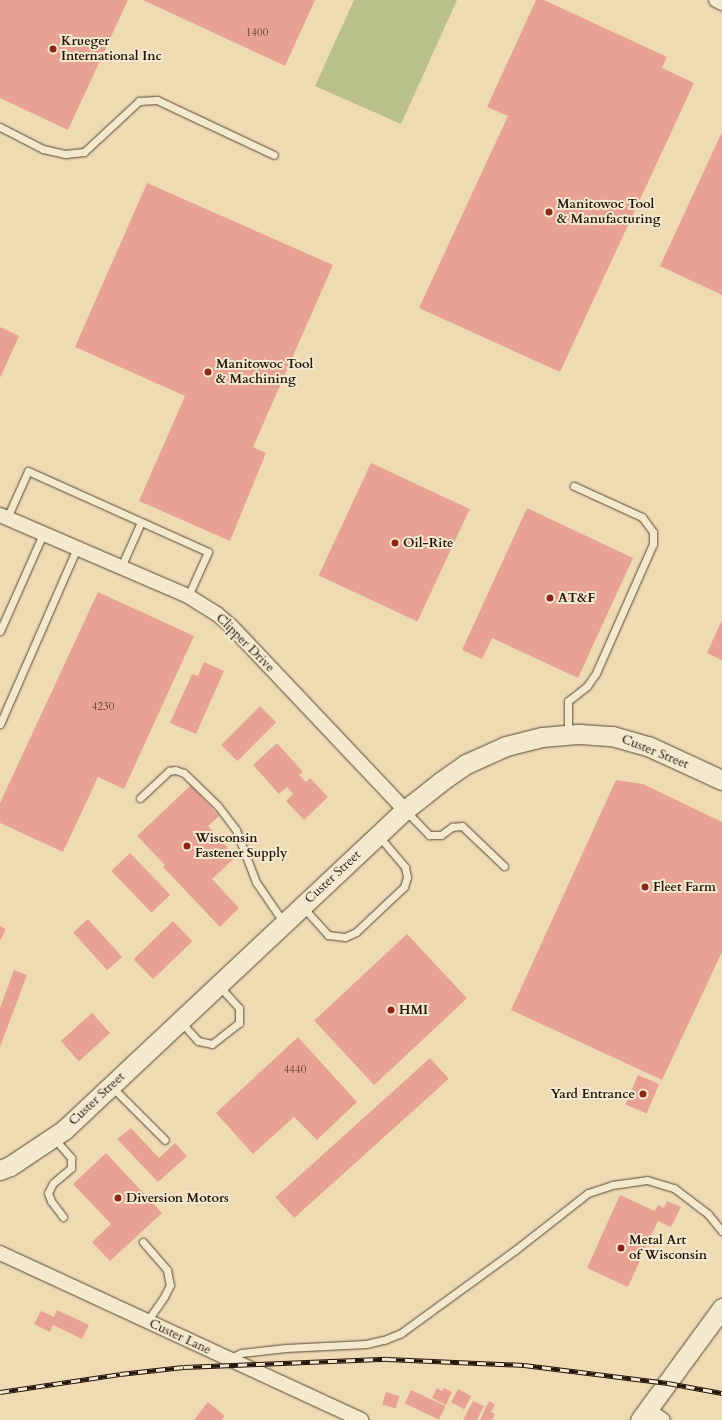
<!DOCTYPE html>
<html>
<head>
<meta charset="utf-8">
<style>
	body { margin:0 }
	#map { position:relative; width:722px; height:1420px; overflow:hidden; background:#eedbb4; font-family:Cardo,serif }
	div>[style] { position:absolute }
	.green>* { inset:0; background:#bac08c }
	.building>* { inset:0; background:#e8a294; transform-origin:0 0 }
	.roads { filter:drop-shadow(0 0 1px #574736) drop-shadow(0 0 1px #574736) }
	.lane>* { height:7px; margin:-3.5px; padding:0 3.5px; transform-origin:3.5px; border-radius:3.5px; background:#f4e8ce }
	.street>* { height:14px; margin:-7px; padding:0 7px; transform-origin:7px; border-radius:7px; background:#f4e8ce }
	.secondary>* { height:19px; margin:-9.5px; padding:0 9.5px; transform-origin:9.5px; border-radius:9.5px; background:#f4e8ce }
	.rail>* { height:4.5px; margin-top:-2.25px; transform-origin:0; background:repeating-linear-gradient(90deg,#f4e8ce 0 9px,#25160c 0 18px); box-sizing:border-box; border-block:1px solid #25160c }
	.dots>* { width:11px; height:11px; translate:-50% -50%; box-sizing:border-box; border:2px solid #f4e8ce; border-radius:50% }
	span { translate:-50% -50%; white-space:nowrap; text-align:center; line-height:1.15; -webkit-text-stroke:4px #f4e8ce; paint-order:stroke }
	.number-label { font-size:11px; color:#56392e }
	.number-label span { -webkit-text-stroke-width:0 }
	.poi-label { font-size:13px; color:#25160c; font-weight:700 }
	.left { translate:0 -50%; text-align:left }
	.right { translate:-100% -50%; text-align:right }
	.street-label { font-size:13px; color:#25160c }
</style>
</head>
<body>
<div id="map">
	<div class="green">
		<div style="clip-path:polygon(354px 0,457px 0,401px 124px,315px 86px)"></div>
	</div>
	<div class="building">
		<div style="clip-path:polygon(0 0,128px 0,68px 130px,0 98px)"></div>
		<div style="clip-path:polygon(143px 0,315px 0,285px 66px)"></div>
		<div style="clip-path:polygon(536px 0,544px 0,667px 57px,662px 68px,694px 83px,560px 372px,419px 308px,508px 116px,487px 107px)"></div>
		<div style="clip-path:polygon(722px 132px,722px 295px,660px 266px)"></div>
		<div style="clip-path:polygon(147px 183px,333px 265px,253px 447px,266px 453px,230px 541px,139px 501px,185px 396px,75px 347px)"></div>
		<div style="clip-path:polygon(0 327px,19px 336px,0 378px)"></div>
		<div style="left:371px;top:463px;width:109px;height:124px;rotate:25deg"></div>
		<div style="clip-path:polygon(527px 508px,633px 558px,578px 678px,492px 638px,482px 659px,462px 650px)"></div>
		<div style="clip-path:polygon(98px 592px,194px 636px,124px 789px,98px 777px,63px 852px,0 823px,0 803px)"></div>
		<div style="clip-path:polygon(722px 620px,722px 660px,707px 653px)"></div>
		<div style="clip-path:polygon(204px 662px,224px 671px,196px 734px,170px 723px,192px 674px,198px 676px)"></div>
		<div style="left:260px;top:706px;width:23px;height:55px;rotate:45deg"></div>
		<div style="clip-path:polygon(277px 743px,303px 772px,299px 775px,306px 782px,310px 778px,328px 797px,304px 820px,286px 801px,293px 794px,287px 787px,279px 794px,253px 765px)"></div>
		<div style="clip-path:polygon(616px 780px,643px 784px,722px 822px,722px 952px,662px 1080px,511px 1010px)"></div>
		<div style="clip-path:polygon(191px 785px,219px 816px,208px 826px,236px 857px,212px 879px,239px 908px,220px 927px,163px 867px,165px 865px,137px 836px)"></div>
		<div style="left:130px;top:853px;width:58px;height:26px;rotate:46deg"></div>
		<div style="left:88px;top:919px;width:51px;height:20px;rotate:48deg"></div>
		<div style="left:173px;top:921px;width:28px;height:55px;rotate:46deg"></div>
		<div style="clip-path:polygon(0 926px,6px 929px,0 941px)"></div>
		<div style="left:407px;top:934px;width:88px;height:127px;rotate:47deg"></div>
		<div style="clip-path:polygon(14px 970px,27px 975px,0 1047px,0 1008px)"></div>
		<div style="left:92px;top:1013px;width:27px;height:42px;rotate:48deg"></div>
		<div style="clip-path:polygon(298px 1037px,357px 1102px,317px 1140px,294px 1117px,253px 1154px,216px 1113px)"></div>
		<div style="left:430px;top:1058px;width:28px;height:208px;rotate:48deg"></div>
		<div style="left:638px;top:1075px;width:23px;height:32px;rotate:23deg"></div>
		<div style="clip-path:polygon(131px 1128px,159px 1158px,175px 1143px,187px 1156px,158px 1182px,117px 1139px)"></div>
		<div style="clip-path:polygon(106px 1153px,162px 1213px,110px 1261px,92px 1242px,111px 1224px,73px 1184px)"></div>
		<div style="clip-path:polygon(620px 1195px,655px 1211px,658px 1205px,664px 1208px,667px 1201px,681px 1207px,671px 1227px,658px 1221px,628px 1287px,587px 1268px)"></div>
		<div style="clip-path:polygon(57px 1310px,89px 1325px,82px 1339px,53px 1325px,50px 1332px,34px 1324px,41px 1311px,54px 1317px)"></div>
		<div style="clip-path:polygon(437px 1388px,442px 1391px,444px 1388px,452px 1392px,446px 1405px,432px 1398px)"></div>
		<div style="left:458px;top:1389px;width:15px;height:15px;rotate:28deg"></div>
		<div style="left:411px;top:1390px;width:38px;height:15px;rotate:25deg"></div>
		<div style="left:386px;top:1392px;width:14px;height:13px;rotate:17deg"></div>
		<div style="clip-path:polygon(473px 1401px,484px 1406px,477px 1420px,463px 1420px)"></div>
		<div style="clip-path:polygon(489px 1401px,495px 1404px,491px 1412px,495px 1414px,492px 1420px,480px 1420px)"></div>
		<div style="clip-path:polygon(208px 1402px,225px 1416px,222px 1420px,194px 1420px)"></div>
	</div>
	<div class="roads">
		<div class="lane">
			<div style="left:0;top:127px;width:48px;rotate:27.1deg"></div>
			<div style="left:43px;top:149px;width:23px;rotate:13deg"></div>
			<div style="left:65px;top:154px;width:19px;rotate:-6deg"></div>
			<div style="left:84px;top:152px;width:75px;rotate:-42.8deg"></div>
			<div style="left:139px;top:101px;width:18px;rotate:-3deg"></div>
			<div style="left:157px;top:100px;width:129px;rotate:25.2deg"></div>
			<div style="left:7px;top:518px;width:51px;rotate:-65.9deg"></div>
			<div style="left:28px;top:471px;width:197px;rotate:24.2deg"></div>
			<div style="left:208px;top:552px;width:48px;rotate:114.4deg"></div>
			<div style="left:121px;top:567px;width:49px;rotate:-66deg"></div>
			<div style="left:0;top:631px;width:106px;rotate:-66.1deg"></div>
			<div style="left:0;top:724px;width:192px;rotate:-66.4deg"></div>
			<div style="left:568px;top:735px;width:34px;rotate:-90deg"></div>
			<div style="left:568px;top:701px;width:24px;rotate:-38deg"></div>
			<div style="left:587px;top:686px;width:16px;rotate:-55deg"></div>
			<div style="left:596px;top:673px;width:141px;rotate:-66.2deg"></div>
			<div style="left:653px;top:544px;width:12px;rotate:-90deg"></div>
			<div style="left:653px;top:532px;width:19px;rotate:-126deg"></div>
			<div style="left:642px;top:517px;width:75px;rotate:-155.5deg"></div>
			<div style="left:140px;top:798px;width:40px;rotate:-43deg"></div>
			<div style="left:169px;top:771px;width:6px;rotate:-9deg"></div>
			<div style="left:175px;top:770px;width:9px;rotate:18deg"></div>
			<div style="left:184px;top:773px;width:47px;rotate:44.1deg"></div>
			<div style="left:218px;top:806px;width:30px;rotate:53deg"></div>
			<div style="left:236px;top:830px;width:56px;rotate:69deg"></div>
			<div style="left:256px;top:882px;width:50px;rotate:55.7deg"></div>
			<div style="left:405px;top:810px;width:35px;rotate:46deg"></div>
			<div style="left:429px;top:835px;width:12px"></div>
			<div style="left:441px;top:835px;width:14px;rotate:-36deg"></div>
			<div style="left:452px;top:827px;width:10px;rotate:-6deg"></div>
			<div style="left:462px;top:826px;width:58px;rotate:43.6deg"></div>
			<div style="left:302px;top:906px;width:39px;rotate:48deg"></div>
			<div style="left:328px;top:935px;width:17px;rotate:7deg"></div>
			<div style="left:345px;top:937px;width:12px;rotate:-24deg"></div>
			<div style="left:356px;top:932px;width:66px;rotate:-43.2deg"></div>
			<div style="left:404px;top:887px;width:10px;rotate:-73deg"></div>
			<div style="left:407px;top:877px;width:10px;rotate:-101deg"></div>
			<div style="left:405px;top:867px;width:42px;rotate:-130.2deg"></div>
			<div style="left:181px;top:1022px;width:25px;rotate:48deg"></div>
			<div style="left:198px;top:1041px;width:14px;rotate:12deg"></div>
			<div style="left:212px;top:1044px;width:34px;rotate:-38deg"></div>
			<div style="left:239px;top:1023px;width:15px;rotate:-90deg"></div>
			<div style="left:239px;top:1008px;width:31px;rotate:-132deg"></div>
			<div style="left:111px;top:1086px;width:76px;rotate:45deg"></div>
			<div style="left:53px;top:1137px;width:28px;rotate:49deg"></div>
			<div style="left:71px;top:1158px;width:10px;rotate:90deg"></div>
			<div style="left:71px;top:1168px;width:23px;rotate:140deg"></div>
			<div style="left:53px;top:1183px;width:11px;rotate:117deg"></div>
			<div style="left:48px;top:1193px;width:9px;rotate:69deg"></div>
			<div style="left:51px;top:1201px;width:20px;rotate:53deg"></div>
			<div style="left:143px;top:1242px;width:37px;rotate:49deg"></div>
			<div style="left:167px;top:1270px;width:15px;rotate:79deg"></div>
			<div style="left:170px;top:1285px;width:13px;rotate:117deg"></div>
			<div style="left:164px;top:1297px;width:29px;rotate:125deg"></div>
			<div style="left:228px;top:1359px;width:14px;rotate:-25deg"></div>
			<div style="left:241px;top:1353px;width:45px;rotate:-6.3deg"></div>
			<div style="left:286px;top:1348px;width:80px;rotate:-2.9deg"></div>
			<div style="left:366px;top:1344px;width:18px;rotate:-13deg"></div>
			<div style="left:384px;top:1340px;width:18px;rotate:-22deg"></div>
			<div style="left:401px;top:1333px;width:140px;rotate:-36deg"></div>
			<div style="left:514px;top:1251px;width:94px;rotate:-38.1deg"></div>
			<div style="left:588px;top:1193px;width:25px;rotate:-18deg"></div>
			<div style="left:612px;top:1185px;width:35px;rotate:-8deg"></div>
			<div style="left:647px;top:1180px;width:28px;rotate:17deg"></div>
			<div style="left:674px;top:1188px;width:43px;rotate:37.4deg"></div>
			<div style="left:708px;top:1214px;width:22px;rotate:51deg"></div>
		</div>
		<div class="street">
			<div style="left:716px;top:0;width:7px;rotate:27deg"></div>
			<div style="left:0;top:515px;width:205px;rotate:23.3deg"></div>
			<div style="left:188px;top:596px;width:34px;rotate:32deg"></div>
			<div style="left:217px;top:614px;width:18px;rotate:41deg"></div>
			<div style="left:231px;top:626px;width:253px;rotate:46.6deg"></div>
			<div style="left:0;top:1253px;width:398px;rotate:24.8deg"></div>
			<div style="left:648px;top:1410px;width:18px;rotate:34deg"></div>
		</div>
		<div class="secondary">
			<div style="left:0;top:1170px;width:11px;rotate:-22deg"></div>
			<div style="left:10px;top:1166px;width:65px;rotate:-33.7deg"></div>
			<div style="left:64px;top:1130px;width:468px;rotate:-43.2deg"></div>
			<div style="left:405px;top:810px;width:48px;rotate:-38.3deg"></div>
			<div style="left:443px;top:780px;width:28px;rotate:-35deg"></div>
			<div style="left:466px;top:764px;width:44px;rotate:-24.2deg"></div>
			<div style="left:506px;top:746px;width:37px;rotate:-14deg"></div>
			<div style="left:542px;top:737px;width:38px;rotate:-5deg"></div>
			<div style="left:580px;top:734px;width:32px;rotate:4deg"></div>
			<div style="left:612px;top:736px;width:37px;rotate:16deg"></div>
			<div style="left:648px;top:746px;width:81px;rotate:24.7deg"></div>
			<div style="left:640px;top:1420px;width:139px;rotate:-53.8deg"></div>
		</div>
	</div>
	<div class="rail">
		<div style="left:0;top:1392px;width:121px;rotate:-8.5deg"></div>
		<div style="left:120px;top:1374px;width:64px;rotate:-6.2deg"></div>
		<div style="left:184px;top:1367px;width:203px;rotate:-2.3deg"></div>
		<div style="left:387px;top:1359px;width:137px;rotate:2.5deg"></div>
		<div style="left:524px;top:1365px;width:145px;rotate:7.1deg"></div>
		<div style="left:668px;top:1383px;width:55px;rotate:10.5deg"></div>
	</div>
	<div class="dots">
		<div style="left:53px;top:49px;background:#8f2418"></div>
		<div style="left:549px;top:212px;background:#8f2418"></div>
		<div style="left:208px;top:372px;background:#8f2418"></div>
		<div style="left:395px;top:543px;background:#8f2418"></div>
		<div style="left:550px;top:598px;background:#8f2418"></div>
		<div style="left:187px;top:846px;background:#8f2418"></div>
		<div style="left:645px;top:887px;background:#8f2418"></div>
		<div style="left:391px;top:1010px;background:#8f2418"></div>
		<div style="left:643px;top:1094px;background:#8f2418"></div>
		<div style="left:118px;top:1198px;background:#8f2418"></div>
		<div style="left:621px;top:1248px;background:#8f2418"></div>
	</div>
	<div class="number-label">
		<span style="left:257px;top:33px">1400</span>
		<span style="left:103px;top:707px">4230</span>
		<span style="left:295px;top:1070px">4440</span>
	</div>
	<div class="poi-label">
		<span class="left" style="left:61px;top:49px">Krueger<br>International Inc</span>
		<span class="left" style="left:557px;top:212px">Manitowoc Tool<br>&amp; Manufacturing</span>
		<span class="left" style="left:216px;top:372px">Manitowoc Tool<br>&amp; Machining</span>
		<span class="left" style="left:403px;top:543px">Oil-Rite</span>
		<span class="left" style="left:558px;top:598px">AT&amp;F</span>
		<span class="left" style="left:195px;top:846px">Wisconsin<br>Fastener Supply</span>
		<span class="left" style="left:653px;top:887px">Fleet Farm</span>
		<span class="left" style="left:399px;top:1010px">HMI</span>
		<span class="right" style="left:635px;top:1094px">Yard Entrance</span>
		<span class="left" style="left:126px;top:1198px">Diversion Motors</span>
		<span class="left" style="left:629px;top:1248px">Metal Art<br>of Wisconsin</span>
	</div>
	<div class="street-label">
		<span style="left:245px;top:643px;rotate:45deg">Clipper Drive</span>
		<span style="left:655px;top:752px;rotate:22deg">Custer Street</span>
		<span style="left:333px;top:877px;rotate:-43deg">Custer Street</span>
		<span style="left:97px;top:1099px;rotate:-43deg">Custer Street</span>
		<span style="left:180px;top:1337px;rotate:25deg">Custer Lane</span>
	</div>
</div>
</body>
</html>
